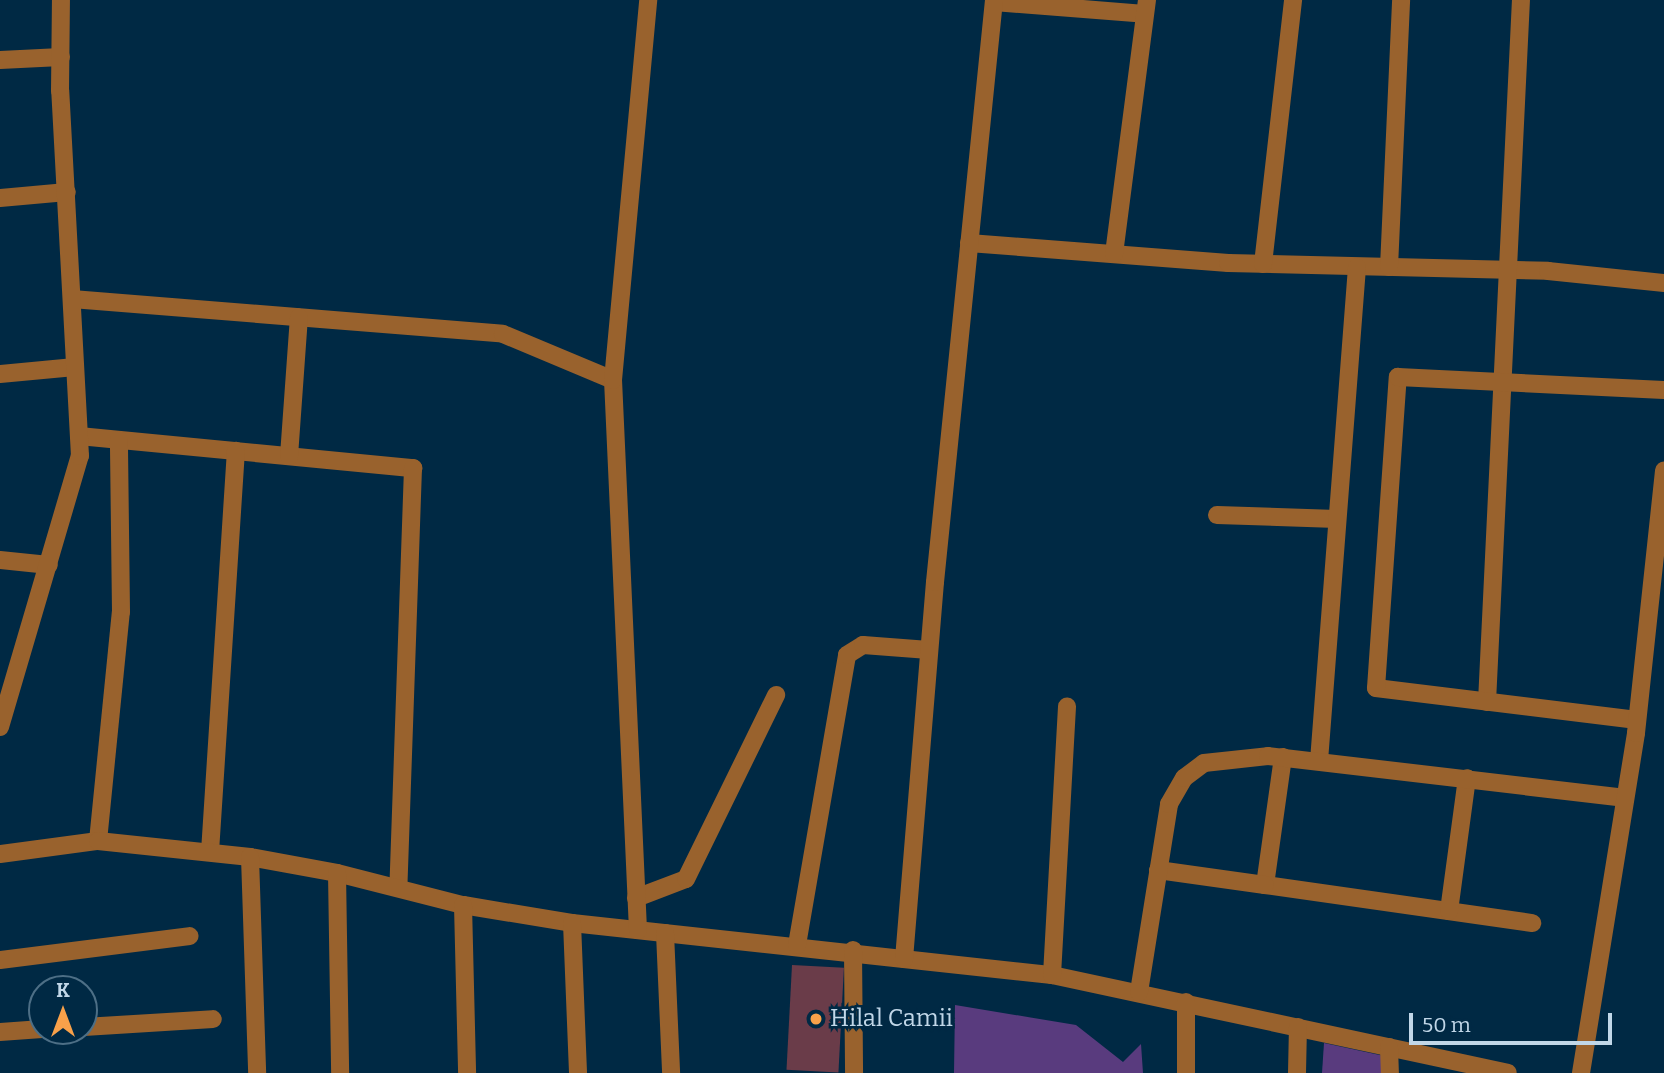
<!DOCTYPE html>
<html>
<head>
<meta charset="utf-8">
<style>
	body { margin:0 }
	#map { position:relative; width:1664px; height:1073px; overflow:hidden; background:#002944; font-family:Bitter,serif }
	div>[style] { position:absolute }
	.green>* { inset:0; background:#593b7e }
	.building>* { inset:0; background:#6a3c49; transform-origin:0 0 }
	.minor>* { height:18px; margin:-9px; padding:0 9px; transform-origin:9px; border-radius:9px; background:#99622d }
	.dots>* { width:19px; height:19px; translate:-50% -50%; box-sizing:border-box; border:4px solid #002944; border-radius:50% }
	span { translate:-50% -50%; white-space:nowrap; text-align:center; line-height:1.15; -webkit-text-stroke:5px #002944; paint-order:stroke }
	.poi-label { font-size:24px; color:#c1d7e8 }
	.left { translate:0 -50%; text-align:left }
	.north { position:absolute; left:28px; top:975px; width:70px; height:70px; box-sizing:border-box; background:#002944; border:2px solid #4d6f86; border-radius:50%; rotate:0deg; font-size:19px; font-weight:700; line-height:28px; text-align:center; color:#c1d7e8 }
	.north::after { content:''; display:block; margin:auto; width:24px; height:32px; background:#f8a14a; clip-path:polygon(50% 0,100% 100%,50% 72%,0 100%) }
	.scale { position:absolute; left:1409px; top:1013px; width:203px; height:32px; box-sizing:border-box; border:4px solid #c1d7e8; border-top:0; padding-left:9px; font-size:21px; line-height:24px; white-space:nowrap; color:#c1d7e8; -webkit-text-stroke:5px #002944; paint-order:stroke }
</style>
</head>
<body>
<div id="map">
	<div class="green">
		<div style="clip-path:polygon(955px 1005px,1076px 1025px,1123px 1062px,1141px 1044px,1143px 1073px,954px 1073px)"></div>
		<div style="clip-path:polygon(1324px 1043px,1389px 1057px,1391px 1073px,1322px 1073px)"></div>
	</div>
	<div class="building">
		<div style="left:792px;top:965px;width:52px;height:105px;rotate:3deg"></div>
	</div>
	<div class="minor">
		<div style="left:994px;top:2px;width:151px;rotate:4.5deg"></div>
		<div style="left:0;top:60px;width:61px;rotate:-2.8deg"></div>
		<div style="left:0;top:198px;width:67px;rotate:-5.1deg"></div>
		<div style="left:969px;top:243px;width:260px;rotate:4.4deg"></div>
		<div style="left:1228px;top:263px;width:320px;rotate:1.4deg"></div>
		<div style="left:1548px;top:271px;width:117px;rotate:5.9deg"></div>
		<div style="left:1114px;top:254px;width:256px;rotate:-82.6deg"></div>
		<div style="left:1263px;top:264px;width:266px;rotate:-83.5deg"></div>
		<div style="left:1389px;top:267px;width:267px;rotate:-87.4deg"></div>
		<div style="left:72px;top:299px;width:432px;rotate:4.6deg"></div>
		<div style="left:503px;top:334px;width:119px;rotate:22.7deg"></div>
		<div style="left:0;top:374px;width:75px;rotate:-5.3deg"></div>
		<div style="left:79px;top:436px;width:336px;rotate:5.5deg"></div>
		<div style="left:413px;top:468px;width:420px;rotate:92deg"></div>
		<div style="left:289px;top:456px;width:139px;rotate:-85.9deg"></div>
		<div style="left:1217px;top:515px;width:120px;rotate:1.9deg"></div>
		<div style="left:0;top:560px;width:49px;rotate:5.8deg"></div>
		<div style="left:1487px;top:702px;width:703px;rotate:-87.23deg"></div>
		<div style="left:1637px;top:720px;width:263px;rotate:-173deg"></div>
		<div style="left:1376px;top:688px;width:312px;rotate:-86deg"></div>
		<div style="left:1398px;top:377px;width:266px;rotate:2.8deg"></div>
		<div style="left:0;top:727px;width:283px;rotate:-73.6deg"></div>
		<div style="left:80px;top:456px;width:366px;rotate:-93.1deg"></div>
		<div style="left:60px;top:91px;width:91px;rotate:-89.4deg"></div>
		<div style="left:1283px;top:757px;width:129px;rotate:98deg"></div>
		<div style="left:1265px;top:885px;width:270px;rotate:8.1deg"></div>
		<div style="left:1319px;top:761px;width:495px;rotate:-85.6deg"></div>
		<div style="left:98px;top:841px;width:230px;rotate:-84.3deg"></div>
		<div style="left:121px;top:612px;width:172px;rotate:-90.7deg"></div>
		<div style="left:210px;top:852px;width:402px;rotate:-86.3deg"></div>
		<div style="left:0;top:854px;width:99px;rotate:-7.6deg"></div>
		<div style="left:98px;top:841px;width:153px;rotate:6deg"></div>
		<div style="left:250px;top:857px;width:88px;rotate:10.4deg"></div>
		<div style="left:337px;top:873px;width:130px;rotate:14.3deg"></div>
		<div style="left:463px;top:905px;width:110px;rotate:9.4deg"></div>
		<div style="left:572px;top:923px;width:483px;rotate:6.2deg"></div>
		<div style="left:1052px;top:975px;width:466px;rotate:12.1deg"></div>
		<div style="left:250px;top:857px;width:216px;rotate:88.1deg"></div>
		<div style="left:1158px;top:870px;width:108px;rotate:8deg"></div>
		<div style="left:337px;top:873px;width:200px;rotate:89.1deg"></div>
		<div style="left:636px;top:898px;width:53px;rotate:-20.8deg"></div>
		<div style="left:686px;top:879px;width:205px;rotate:-63.9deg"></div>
		<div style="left:463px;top:905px;width:168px;rotate:88.6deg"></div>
		<div style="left:1449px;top:911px;width:134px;rotate:-82.3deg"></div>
		<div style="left:572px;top:923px;width:150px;rotate:87.7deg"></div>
		<div style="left:638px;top:930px;width:551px;rotate:-92.6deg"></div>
		<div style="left:613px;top:380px;width:382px;rotate:-84.7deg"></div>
		<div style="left:665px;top:933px;width:140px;rotate:87.5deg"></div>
		<div style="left:797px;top:945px;width:294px;rotate:-80.2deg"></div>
		<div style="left:847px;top:655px;width:19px;rotate:-32deg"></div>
		<div style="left:863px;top:645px;width:66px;rotate:4.3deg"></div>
		<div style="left:853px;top:950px;width:123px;rotate:89.5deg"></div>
		<div style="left:904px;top:959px;width:378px;rotate:-85.3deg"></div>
		<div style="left:935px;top:582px;width:585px;rotate:-84.21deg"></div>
		<div style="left:0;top:960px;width:191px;rotate:-7.2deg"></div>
		<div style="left:1052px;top:975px;width:269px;rotate:-86.8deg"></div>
		<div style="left:1139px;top:992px;width:190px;rotate:-80.9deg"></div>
		<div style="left:1169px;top:804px;width:30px;rotate:-60deg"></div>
		<div style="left:1184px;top:778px;width:25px;rotate:-37deg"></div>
		<div style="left:1204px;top:763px;width:64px;rotate:-6.2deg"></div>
		<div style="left:1268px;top:756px;width:358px;rotate:6.7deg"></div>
		<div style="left:1186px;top:1002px;width:71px;rotate:90deg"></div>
		<div style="left:84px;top:1027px;width:129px;rotate:-3.5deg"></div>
		<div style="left:0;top:1032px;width:42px;rotate:-4.1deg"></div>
		<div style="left:1389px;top:1047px;width:26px;rotate:88deg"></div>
		<div style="left:1297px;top:1073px;width:46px;rotate:-88.8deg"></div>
		<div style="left:1581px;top:1073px;width:344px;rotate:-80.8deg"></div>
		<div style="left:1636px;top:733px;width:264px;rotate:-83.9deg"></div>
	</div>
	<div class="dots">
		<div style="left:816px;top:1019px;background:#f8a14a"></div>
	</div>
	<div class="poi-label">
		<span class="left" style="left:830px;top:1019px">Hilal Camii</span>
	</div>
	<div class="north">K</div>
	<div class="scale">50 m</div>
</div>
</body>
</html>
